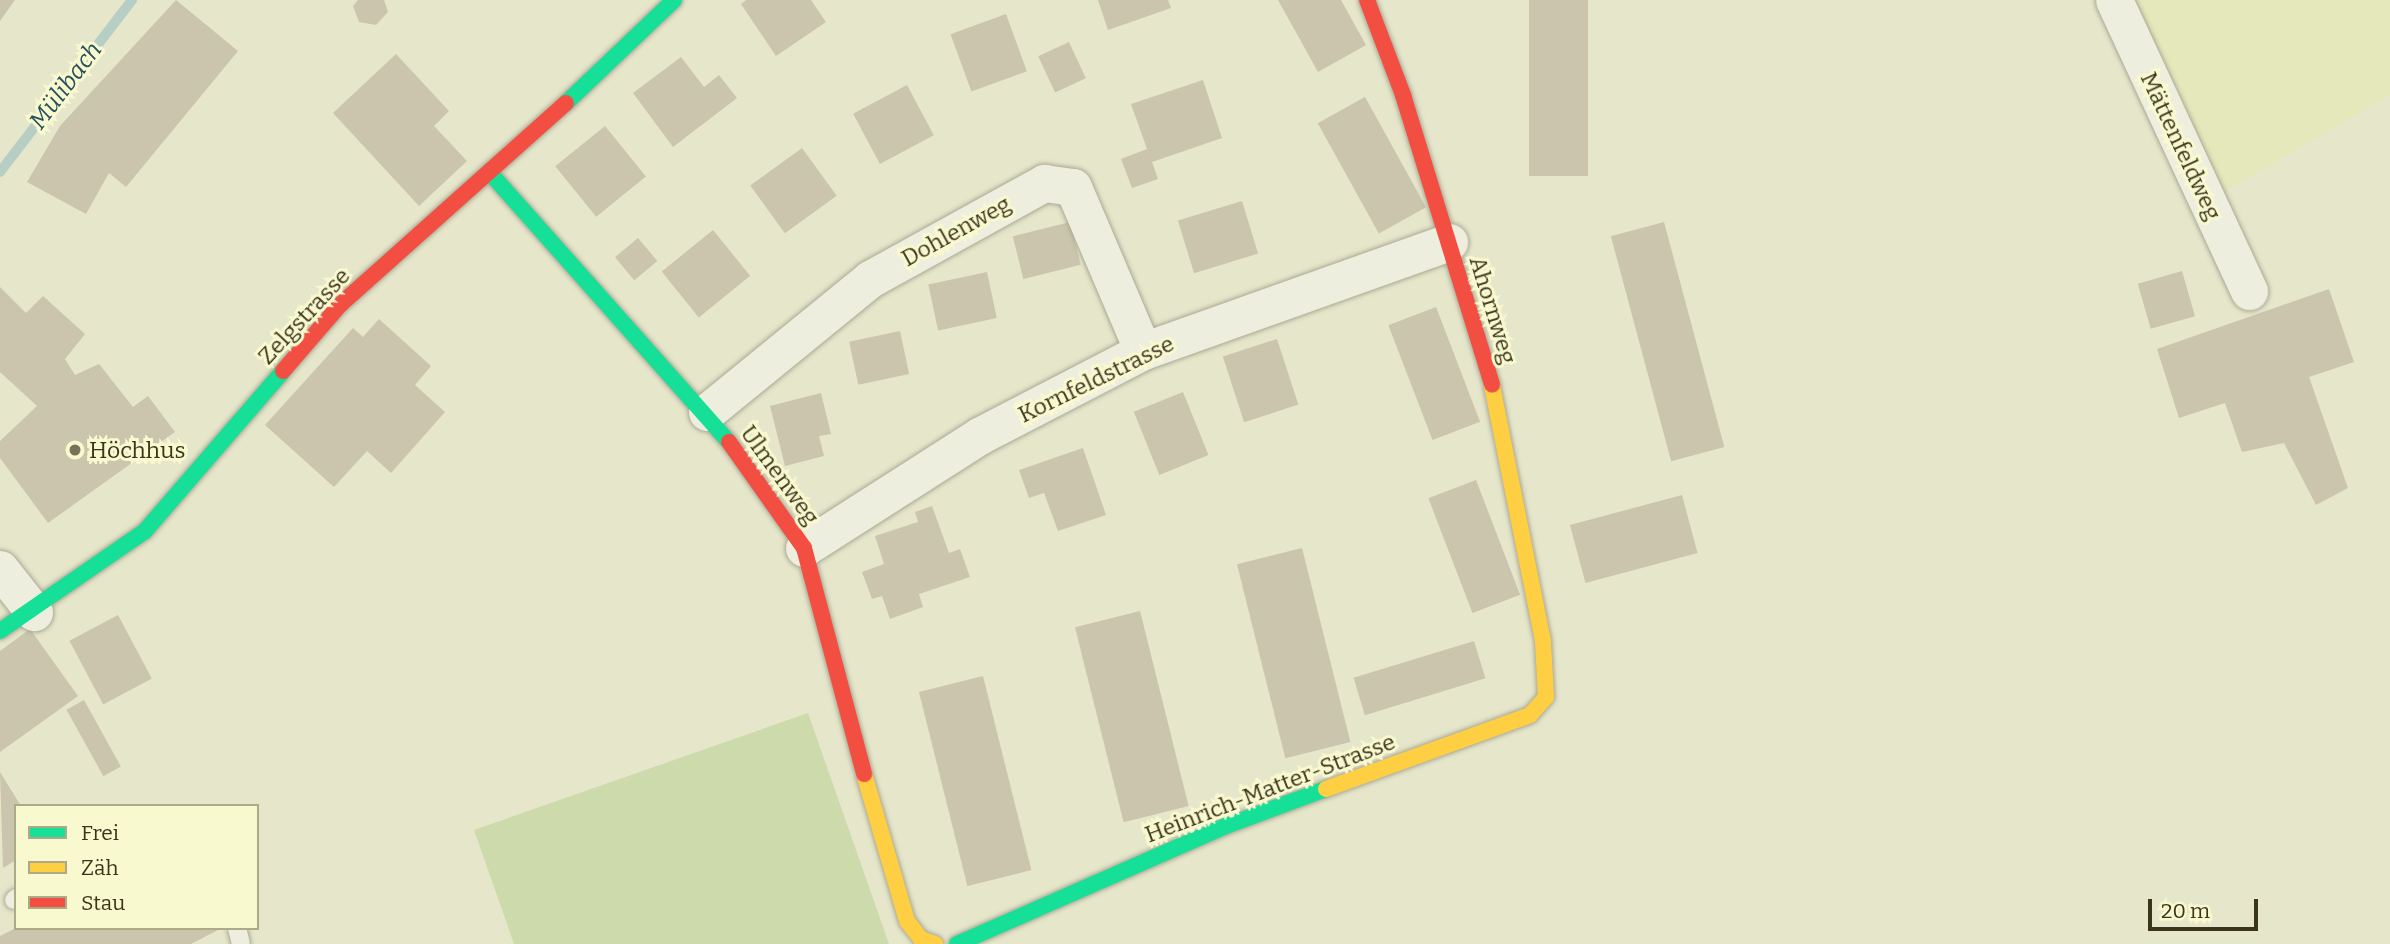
<!DOCTYPE html>
<html>
<head>
<meta charset="utf-8">
<style>
	body { margin:0 }
	#map { position:relative; width:2390px; height:944px; overflow:hidden; background:#e6e6cb; font-family:Bitter,serif }
	div>[style] { position:absolute }
	.farmland>* { inset:0; background:#e4e8ba }
	.green>* { inset:0; background:#cddbac }
	.stream>* { height:10px; margin:-5px; padding:0 5px; transform-origin:5px; border-radius:5px; background:#b7cec5 }
	.building>* { inset:0; background:#cac5ac; transform-origin:0 0 }
	.roads { filter:drop-shadow(0 0 2px #aba994) drop-shadow(0 0 2px #aba994) }
	.lane>* { height:18px; margin:-9px; padding:0 9px; transform-origin:9px; border-radius:9px; background:#eeeede }
	.street>* { height:37px; margin:-18.5px; padding:0 18.5px; transform-origin:18.5px; border-radius:18.5px; background:#eeeede }
	.fast>* { height:16px; margin:-8px; padding:0 8px; transform-origin:8px; border-radius:8px; background:#16e098 }
	.slow>* { height:16px; margin:-8px; padding:0 8px; transform-origin:8px; border-radius:8px; background:#ffcf43 }
	.jam>* { height:16px; margin:-8px; padding:0 8px; transform-origin:8px; border-radius:8px; background:#f24e42 }
	.dots>* { width:19px; height:19px; translate:-50% -50%; box-sizing:border-box; border:4px solid #f9f9d0; border-radius:50% }
	span { translate:-50% -50%; white-space:nowrap; text-align:center; line-height:1.15; -webkit-text-stroke:6px #f9f9d0; paint-order:stroke }
	.street-label { font-size:23px; color:#3b341c }
	.poi-label { font-size:23px; color:#3b341c }
	.left { translate:0 -50%; text-align:left }
	.water-label { font-size:24px; color:#29515d; font-style:italic }
	.legend { position:absolute; left:14px; top:804px; width:245px; height:126px; box-sizing:border-box; background:#f9f9d0; border:2px solid #adaa88; margin:0; padding:9px 12px; list-style:none; font-size:21px; color:#3b341c }
	.legend li { display:flex; align-items:center; gap:14px; height:35px }
	.legend b { width:35px; border:2px solid #adaa88 }
	.scale { position:absolute; left:2148px; top:899px; width:110px; height:32px; box-sizing:border-box; border:4px solid #3b341c; border-top:0; padding-left:9px; font-size:21px; line-height:24px; white-space:nowrap; color:#3b341c; -webkit-text-stroke:5px #f9f9d0; paint-order:stroke }
</style>
</head>
<body>
<div id="map">
	<div class="farmland">
		<div style="clip-path:polygon(2114px 0,2390px 0,2390px 95px,2207px 202px)"></div>
	</div>
	<div class="green">
		<div style="clip-path:polygon(808px 713px,889px 944px,514px 944px,474px 830px)"></div>
	</div>
	<div class="stream">
		<div style="left:0;top:172px;width:217px;rotate:-52.5deg"></div>
	</div>
	<div class="building">
		<div style="clip-path:polygon(0 0,15px 0,0 21px)"></div>
		<div style="clip-path:polygon(176px 0,238px 51px,126px 187px,109px 173px,86px 214px,27px 182px,60px 126px)"></div>
		<div style="clip-path:polygon(358px 0,384px 0,388px 12px,376px 25px,359px 22px,353px 6px)"></div>
		<div style="clip-path:polygon(746px 0,811px 0,826px 22px,776px 56px,741px 4px)"></div>
		<div style="clip-path:polygon(1098px 0,1168px 0,1171px 8px,1108px 30px)"></div>
		<div style="clip-path:polygon(1278px 0,1341px 0,1366px 45px,1318px 72px)"></div>
		<div style="left:1529px;top:0;width:59px;height:176px"></div>
		<div style="left:1006px;top:14px;width:61px;height:59px;rotate:70deg"></div>
		<div style="left:1069px;top:42px;width:40px;height:34px;rotate:65deg"></div>
		<div style="clip-path:polygon(396px 54px,449px 111px,434px 126px,467px 161px,419px 206px,333px 113px)"></div>
		<div style="clip-path:polygon(681px 57px,704px 87px,719px 75px,737px 98px,673px 147px,633px 93px)"></div>
		<div style="clip-path:polygon(1203px 80px,1222px 138px,1152px 162px,1158px 179px,1132px 188px,1121px 159px,1147px 149px,1131px 104px)"></div>
		<div style="left:907px;top:85px;width:57px;height:61px;rotate:62deg"></div>
		<div style="left:1365px;top:97px;width:126px;height:54px;rotate:61deg"></div>
		<div style="left:605px;top:126px;width:65px;height:64px;rotate:51deg"></div>
		<div style="left:802px;top:148px;width:59px;height:64px;rotate:54deg"></div>
		<div style="left:1242px;top:201px;width:55px;height:67px;rotate:73deg"></div>
		<div style="left:1070px;top:222px;width:44px;height:59px;rotate:76deg"></div>
		<div style="left:1664px;top:222px;width:233px;height:55px;rotate:75deg"></div>
		<div style="left:713px;top:230px;width:59px;height:66px;rotate:51deg"></div>
		<div style="left:638px;top:238px;width:30px;height:30px;rotate:50deg"></div>
		<div style="left:2182px;top:271px;width:47px;height:46px;rotate:74deg"></div>
		<div style="left:987px;top:272px;width:47px;height:60px;rotate:78deg"></div>
		<div style="clip-path:polygon(0 287px,26px 313px,43px 296px,85px 334px,65px 359px,75px 375px,99px 364px,133px 407px,148px 396px,175px 432px,48px 523px,0 458px,0 441px,37px 406px,0 372px)"></div>
		<div style="clip-path:polygon(2329px 289px,2354px 362px,2309px 377px,2348px 488px,2316px 505px,2284px 443px,2242px 452px,2225px 403px,2179px 418px,2157px 349px)"></div>
		<div style="left:1436px;top:307px;width:123px;height:51px;rotate:69deg"></div>
		<div style="clip-path:polygon(379px 319px,431px 366px,415px 385px,445px 412px,391px 473px,367px 451px,334px 487px,265px 425px,353px 328px,363px 337px)"></div>
		<div style="left:900px;top:331px;width:44px;height:52px;rotate:78deg"></div>
		<div style="left:1277px;top:339px;width:69px;height:57px;rotate:72deg"></div>
		<div style="left:1183px;top:392px;width:68px;height:53px;rotate:68deg"></div>
		<div style="clip-path:polygon(821px 393px,831px 434px,819px 436px,824px 456px,785px 466px,770px 406px)"></div>
		<div style="clip-path:polygon(1083px 448px,1106px 515px,1058px 531px,1044px 493px,1029px 498px,1019px 470px)"></div>
		<div style="left:1476px;top:480px;width:123px;height:51px;rotate:69deg"></div>
		<div style="left:1682px;top:495px;width:60px;height:116px;rotate:75deg"></div>
		<div style="clip-path:polygon(932px 506px,949px 553px,960px 549px,970px 577px,919px 594px,923px 607px,890px 619px,882px 596px,872px 599px,862px 572px,884px 564px,875px 536px,918px 522px,915px 512px)"></div>
		<div style="left:1302px;top:548px;width:200px;height:67px;rotate:76deg"></div>
		<div style="left:1140px;top:611px;width:201px;height:67px;rotate:76deg"></div>
		<div style="left:118px;top:615px;width:72px;height:55px;rotate:62deg"></div>
		<div style="clip-path:polygon(30px 629px,78px 696px,0 752px,0 651px)"></div>
		<div style="left:1474px;top:641px;width:39px;height:126px;rotate:73deg"></div>
		<div style="left:983px;top:676px;width:200px;height:66px;rotate:76deg"></div>
		<div style="left:84px;top:700px;width:76px;height:20px;rotate:61deg"></div>
		<div style="clip-path:polygon(0 772px,21px 806px,16px 806px,16px 860px,3px 868px)"></div>
		<div style="clip-path:polygon(16px 928px,222px 928px,191px 944px,0 944px,0 936px)"></div>
	</div>
	<div class="roads">
		<div class="lane">
			<div style="left:14px;top:900px;width:3px;rotate:-45deg"></div>
			<div style="left:237px;top:928px;width:16px;rotate:76deg"></div>
		</div>
		<div class="street">
			<div style="left:2114px;top:0;width:321px;rotate:65.1deg"></div>
			<div style="left:707px;top:412px;width:210px;rotate:-39.2deg"></div>
			<div style="left:870px;top:279px;width:199px;rotate:-28.9deg"></div>
			<div style="left:1044px;top:183px;width:29px;rotate:8deg"></div>
			<div style="left:1073px;top:187px;width:178px;rotate:66.9deg"></div>
			<div style="left:804px;top:548px;width:210px;rotate:-32.6deg"></div>
			<div style="left:981px;top:435px;width:182px;rotate:-27.4deg"></div>
			<div style="left:1143px;top:351px;width:325px;rotate:-19.6deg"></div>
			<div style="left:0;top:569px;width:55px;rotate:51.7deg"></div>
		</div>
		<div class="fast">
			<div style="left:566px;top:103px;width:149px;rotate:-43.6deg"></div>
			<div style="left:491px;top:174px;width:358px;rotate:48.4deg"></div>
			<div style="left:0;top:631px;width:176px;rotate:-34.6deg"></div>
			<div style="left:145px;top:531px;width:211px;rotate:-49.2deg"></div>
			<div style="left:957px;top:944px;width:294px;rotate:-23.7deg"></div>
			<div style="left:1226px;top:826px;width:107px;rotate:-20.3deg"></div>
		</div>
		<div class="slow">
			<div style="left:864px;top:774px;width:153px;rotate:73.7deg"></div>
			<div style="left:907px;top:921px;width:23px;rotate:52deg"></div>
			<div style="left:921px;top:939px;width:15px;rotate:20deg"></div>
			<div style="left:1326px;top:789px;width:217px;rotate:-19.9deg"></div>
			<div style="left:1530px;top:715px;width:24px;rotate:-48deg"></div>
			<div style="left:1546px;top:697px;width:56px;rotate:-93.1deg"></div>
			<div style="left:1543px;top:641px;width:261px;rotate:-101.3deg"></div>
		</div>
		<div class="jam">
			<div style="left:1367px;top:0;width:102px;rotate:69.2deg"></div>
			<div style="left:1403px;top:95px;width:303px;rotate:72.9deg"></div>
			<div style="left:283px;top:371px;width:87px;rotate:-49.2deg"></div>
			<div style="left:340px;top:305px;width:303px;rotate:-41.8deg"></div>
			<div style="left:729px;top:442px;width:130px;rotate:54.7deg"></div>
			<div style="left:804px;top:548px;width:234px;rotate:75.1deg"></div>
		</div>
	</div>
	<div class="dots">
		<div style="left:75px;top:450px;background:#777259"></div>
	</div>
	<div class="street-label">
		<span style="left:2181px;top:146px;rotate:65deg">Mättenfeldweg</span>
		<span style="left:956px;top:231px;rotate:-29deg">Dohlenweg</span>
		<span style="left:1493px;top:310px;rotate:73deg">Ahornweg</span>
		<span style="left:304px;top:316px;rotate:-47deg">Zelgstrasse</span>
		<span style="left:1096px;top:379px;rotate:-26deg">Kornfeldstrasse</span>
		<span style="left:780px;top:475px;rotate:54deg">Ulmenweg</span>
		<span style="left:1270px;top:788px;rotate:-21deg">Heinrich-Matter-Strasse</span>
	</div>
	<div class="poi-label">
		<span class="left" style="left:89px;top:450px">Höchhus</span>
	</div>
	<div class="water-label">
		<span style="left:66px;top:86px;rotate:-53deg">Mülibach</span>
	</div>
	<ul class="legend">
	<li><b style="height:9px;background:#16e098"></b>Frei</li>
	<li><b style="height:9px;background:#ffcf43"></b>Zäh</li>
	<li><b style="height:9px;background:#f24e42"></b>Stau</li>
	</ul>
	<div class="scale">20 m</div>
</div>
</body>
</html>
